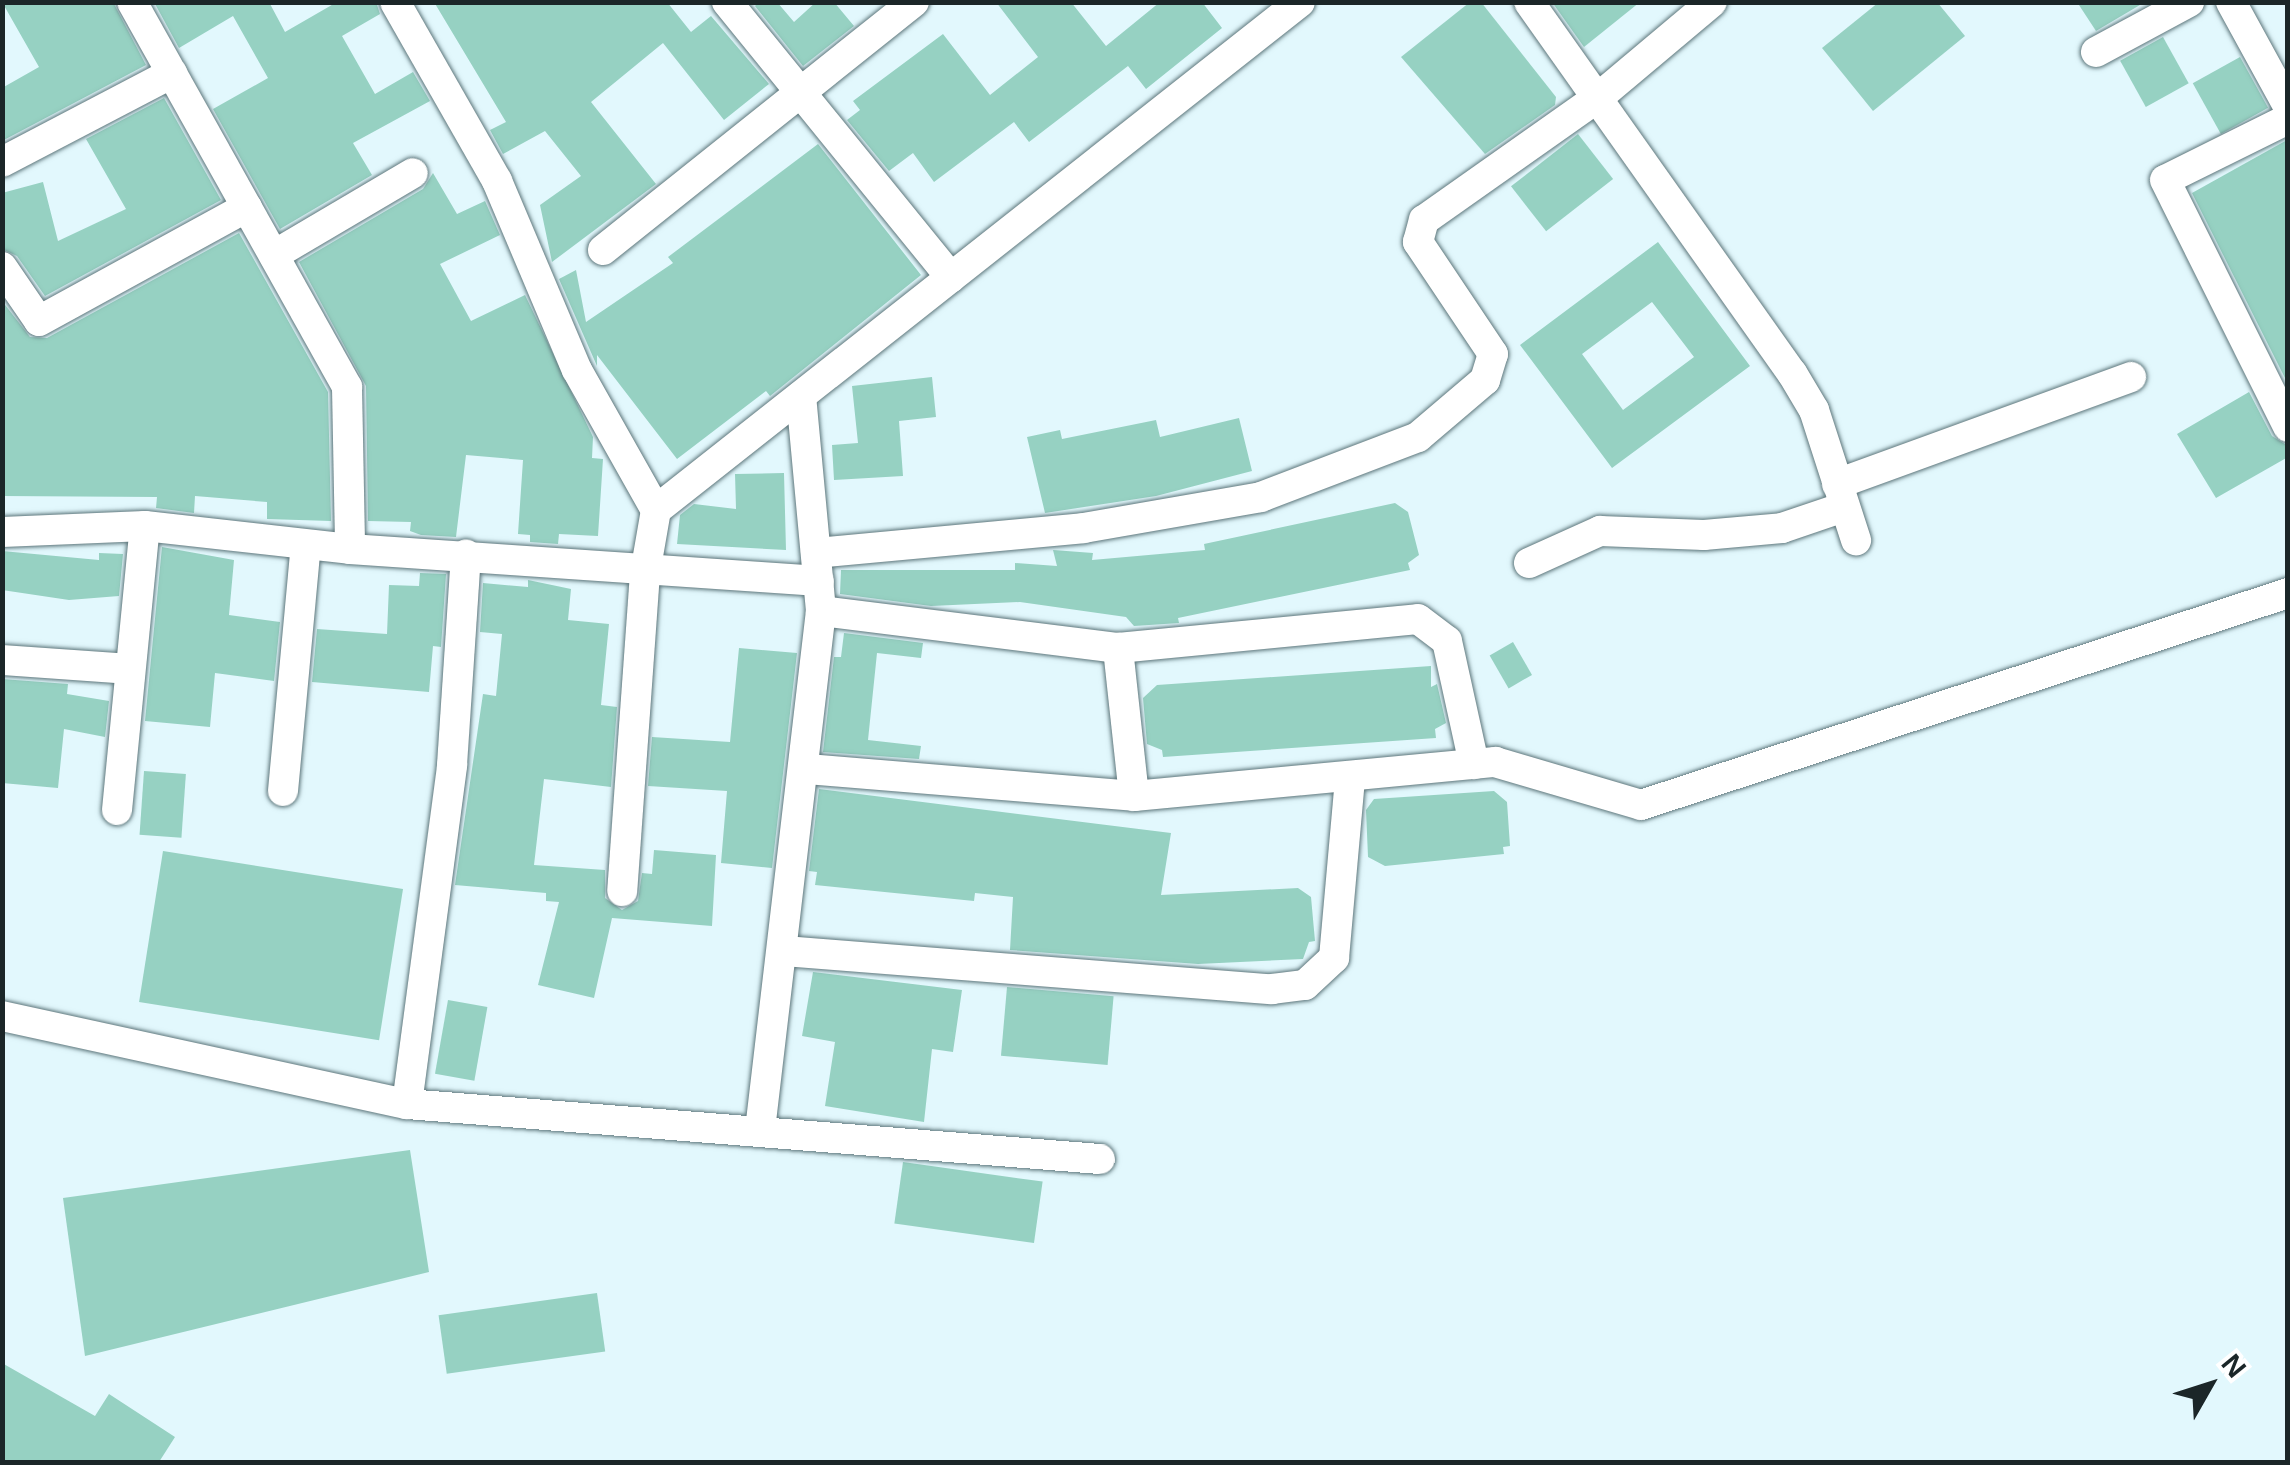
<!DOCTYPE html>
<html>
<head>
<meta charset="utf-8">
<style>
	body { margin:0 }
	#map { position:relative; width:2290px; height:1465px; overflow:hidden; background:#e2f8fd; font-family:Arial,sans-serif }
	div>[style] { position:absolute }
	.building>* { inset:0; background:#96d1c2; transform-origin:0 0 }
	.roads { filter:drop-shadow(0 0 2px #5d767b) drop-shadow(0 0 2px #5d767b) }
	.minor>* { height:30px; margin:-15px; padding:0 15px; transform-origin:15px; border-radius:15px; background:#fff }
	span { translate:-50% -50%; white-space:nowrap; text-align:center; line-height:1.15; -webkit-text-stroke:8px #fff; paint-order:stroke }
	.frame { position:absolute; inset:0; border:5px solid #1b2628; pointer-events:none }
	.north { position:absolute; left:2160px; top:1335px; width:100px; height:100px; -webkit-text-stroke:8px #fff; paint-order:stroke; rotate:51deg; font-size:28px; font-weight:700; line-height:40px; text-align:center; color:#1b2628 }
	.north::after { content:''; display:block; margin:auto; width:35px; height:45px; background:#1b2628; clip-path:polygon(50% 0,100% 100%,50% 72%,0 100%) }
</style>
</head>
<body>
<div id="map">
	<div class="building">
		<div style="clip-path:polygon(2px 2px,113px 2px,146px 65px,2px 141px,2px 88px,39px 67px)"></div>
		<div style="clip-path:polygon(154px 2px,269px 2px,285px 32px,337px 2px,376px 2px,380px 14px,342px 36px,375px 94px,413px 72px,430px 101px,353px 143px,372px 175px,280px 229px,213px 109px,268px 78px,233px 16px,179px 48px)"></div>
		<div style="clip-path:polygon(434px 2px,667px 2px,691px 32px,711px 16px,769px 84px,724px 120px,663px 43px,591px 102px,656px 184px,552px 262px,540px 205px,581px 176px,545px 131px,503px 154px,490px 130px,506px 122px)"></div>
		<div style="clip-path:polygon(759px 2px,777px 2px,794px 22px,816px 2px,834px 2px,854px 26px,803px 66px,755px 6px)"></div>
		<div style="clip-path:polygon(996px 2px,1071px 2px,1106px 46px,1160px 2px,1202px 2px,1222px 28px,1146px 89px,1128px 66px,1029px 142px,1014px 122px,934px 182px,913px 153px,889px 171px,847px 120px,860px 110px,853px 101px,943px 34px,990px 95px,1038px 57px)"></div>
		<div style="clip-path:polygon(1470px 2px,1481px 2px,1556px 97px,1555px 105px,1485px 154px,1401px 57px)"></div>
		<div style="clip-path:polygon(1552px 2px,1640px 2px,1584px 47px)"></div>
		<div style="clip-path:polygon(1879px 2px,1937px 2px,1965px 36px,1873px 111px,1822px 48px)"></div>
		<div style="clip-path:polygon(2077px 2px,2145px 2px,2096px 31px)"></div>
		<div style="left:2163px;top:37px;width:53px;height:49px;rotate:61deg"></div>
		<div style="left:2240px;top:57px;width:58px;height:54px;rotate:61deg"></div>
		<div style="clip-path:polygon(164px 98px,221px 200px,45px 296px,17px 256px,2px 249px,2px 193px,43px 182px,58px 241px,126px 209px,86px 139px)"></div>
		<div style="left:1578px;top:134px;width:57px;height:85px;rotate:52deg"></div>
		<div style="clip-path:polygon(2287px 140px,2288px 141px,2288px 384px,2192px 193px)"></div>
		<div style="clip-path:polygon(818px 144px,921px 275px,770px 396px,766px 391px,677px 459px,597px 355px,597px 366px,559px 279px,576px 270px,586px 322px,673px 263px,668px 257px)"></div>
		<div style="clip-path:polygon(433px 173px,457px 214px,485px 201px,500px 235px,440px 264px,471px 321px,525px 295px,593px 437px,592px 458px,603px 459px,598px 536px,559px 534px,558px 544px,530px 542px,530px 535px,518px 534px,523px 460px,466px 455px,456px 537px,421px 535px,410px 531px,411px 522px,368px 521px,366px 386px,299px 262px,423px 189px)"></div>
		<div style="clip-path:polygon(239px 233px,328px 392px,331px 521px,267px 519px,267px 502px,195px 496px,194px 513px,156px 508px,157px 497px,2px 496px,2px 301px,30px 337px,47px 338px)"></div>
		<div style="clip-path:polygon(evenodd,1658px 242px,1750px 366px,1612px 468px,1520px 345px,1658px 242px,1652px 302px,1694px 357px,1623px 410px,1582px 354px,1652px 302px)"></div>
		<div style="clip-path:polygon(932px 377px,936px 417px,899px 421px,903px 476px,834px 480px,832px 445px,858px 443px,852px 386px)"></div>
		<div style="clip-path:polygon(2249px 392px,2272px 436px,2288px 446px,2288px 457px,2216px 498px,2177px 434px)"></div>
		<div style="clip-path:polygon(1239px 418px,1252px 471px,1156px 496px,1045px 513px,1027px 437px,1060px 430px,1062px 439px,1156px 420px,1160px 437px)"></div>
		<div style="clip-path:polygon(784px 473px,786px 550px,677px 544px,680px 515px,694px 504px,736px 509px,735px 474px)"></div>
		<div style="clip-path:polygon(1395px 503px,1408px 512px,1419px 555px,1408px 563px,1410px 570px,1178px 618px,1179px 623px,1134px 626px,1126px 617px,1020px 602px,931px 606px,840px 594px,841px 570px,1015px 570px,1015px 563px,1057px 566px,1053px 550px,1093px 553px,1092px 560px,1205px 550px,1204px 544px)"></div>
		<div style="clip-path:polygon(162px 547px,234px 560px,229px 615px,280px 622px,274px 681px,215px 673px,210px 727px,145px 721px)"></div>
		<div style="clip-path:polygon(2px 551px,99px 560px,99px 553px,123px 554px,119px 596px,69px 600px,2px 590px)"></div>
		<div style="clip-path:polygon(420px 573px,446px 574px,441px 647px,433px 646px,429px 692px,312px 682px,317px 629px,387px 634px,389px 585px,419px 586px)"></div>
		<div style="clip-path:polygon(528px 580px,571px 589px,568px 620px,609px 624px,601px 705px,617px 707px,611px 787px,544px 779px,534px 865px,605px 870px,605px 898px,622px 910px,638px 901px,642px 873px,652px 874px,654px 850px,716px 855px,712px 926px,612px 918px,594px 998px,538px 985px,559px 902px,546px 901px,546px 893px,455px 885px,483px 694px,496px 696px,502px 634px,480px 632px,483px 583px,528px 587px)"></div>
		<div style="clip-path:polygon(844px 633px,923px 643px,921px 658px,877px 653px,868px 740px,921px 746px,919px 759px,823px 752px,834px 657px,841px 657px)"></div>
		<div style="left:1513px;top:642px;width:38px;height:27px;rotate:60deg"></div>
		<div style="clip-path:polygon(739px 648px,797px 653px,772px 868px,721px 863px,727px 791px,648px 786px,652px 737px,730px 742px)"></div>
		<div style="clip-path:polygon(1431px 666px,1431px 687px,1437px 684px,1446px 723px,1435px 729px,1436px 738px,1163px 757px,1162px 750px,1147px 744px,1143px 698px,1157px 685px)"></div>
		<div style="clip-path:polygon(2px 679px,68px 684px,67px 694px,109px 701px,105px 737px,64px 729px,58px 788px,2px 783px)"></div>
		<div style="left:144px;top:771px;width:42px;height:64px;rotate:4deg"></div>
		<div style="clip-path:polygon(819px 789px,1171px 833px,1161px 895px,1298px 888px,1311px 897px,1315px 941px,1309px 942px,1303px 959px,1198px 964px,1010px 950px,1013px 897px,975px 893px,974px 901px,815px 885px,817px 872px,809px 871px)"></div>
		<div style="clip-path:polygon(1494px 791px,1507px 802px,1510px 846px,1503px 847px,1504px 854px,1385px 866px,1368px 857px,1366px 810px,1374px 799px)"></div>
		<div style="left:163px;top:851px;width:243px;height:153px;rotate:9deg"></div>
		<div style="clip-path:polygon(813px 972px,962px 990px,953px 1052px,932px 1049px,924px 1122px,825px 1106px,835px 1042px,802px 1036px)"></div>
		<div style="left:1007px;top:987px;width:107px;height:69px;rotate:5deg"></div>
		<div style="left:448px;top:1000px;width:40px;height:75px;rotate:10deg"></div>
		<div style="clip-path:polygon(410px 1150px,429px 1272px,85px 1356px,63px 1198px)"></div>
		<div style="left:903px;top:1162px;width:141px;height:62px;rotate:8deg"></div>
		<div style="left:597px;top:1293px;width:59px;height:160px;rotate:82deg"></div>
		<div style="clip-path:polygon(2px 1363px,95px 1416px,109px 1394px,175px 1437px,159px 1462px,2px 1462px)"></div>
	</div>
	<div class="roads">
		<div class="minor">
			<div style="left:132px;top:2px;width:441px;rotate:60.8deg"></div>
			<div style="left:347px;top:387px;width:162px;rotate:88.9deg"></div>
			<div style="left:395px;top:2px;width:206px;rotate:60.3deg"></div>
			<div style="left:497px;top:181px;width:205px;rotate:67.1deg"></div>
			<div style="left:577px;top:370px;width:161px;rotate:60.6deg"></div>
			<div style="left:656px;top:510px;width:64px;rotate:99.9deg"></div>
			<div style="left:645px;top:573px;width:319px;rotate:94.1deg"></div>
			<div style="left:727px;top:2px;width:355px;rotate:50.9deg"></div>
			<div style="left:1529px;top:2px;width:455px;rotate:54.7deg"></div>
			<div style="left:1792px;top:373px;width:43px;rotate:59.3deg"></div>
			<div style="left:1814px;top:410px;width:137px;rotate:72.1deg"></div>
			<div style="left:2231px;top:2px;width:119px;rotate:61.3deg"></div>
			<div style="left:2096px;top:52px;width:106px;rotate:-28.3deg"></div>
			<div style="left:2288px;top:119px;width:137px;rotate:153.6deg"></div>
			<div style="left:2165px;top:180px;width:276px;rotate:63.5deg"></div>
			<div style="left:2px;top:162px;width:192px;rotate:-27.6deg"></div>
			<div style="left:603px;top:250px;width:398px;rotate:-38.6deg"></div>
			<div style="left:274px;top:255px;width:161px;rotate:-30.5deg"></div>
			<div style="left:2px;top:267px;width:65px;rotate:55.6deg"></div>
			<div style="left:39px;top:321px;width:237px;rotate:-28.7deg"></div>
			<div style="left:1837px;top:484px;width:313px;rotate:-20deg"></div>
			<div style="left:656px;top:510px;width:820px;rotate:-38.27deg"></div>
			<div style="left:2px;top:532px;width:143px;rotate:-2.4deg"></div>
			<div style="left:145px;top:526px;width:206px;rotate:6.4deg"></div>
			<div style="left:350px;top:549px;width:470px;rotate:3.9deg"></div>
			<div style="left:816px;top:553px;width:269px;rotate:-5.3deg"></div>
			<div style="left:1084px;top:528px;width:180px;rotate:-9.9deg"></div>
			<div style="left:1261px;top:497px;width:168px;rotate:-20.9deg"></div>
			<div style="left:1418px;top:437px;width:88px;rotate:-40.4deg"></div>
			<div style="left:1485px;top:380px;width:27px;rotate:-73deg"></div>
			<div style="left:1493px;top:354px;width:135px;rotate:-123.8deg"></div>
			<div style="left:1418px;top:242px;width:23px;rotate:-75deg"></div>
			<div style="left:1424px;top:220px;width:215px;rotate:-35.2deg"></div>
			<div style="left:1600px;top:96px;width:146px;rotate:-40deg"></div>
			<div style="left:1529px;top:563px;width:78px;rotate:-24.3deg"></div>
			<div style="left:1600px;top:531px;width:104px;rotate:2.2deg"></div>
			<div style="left:1704px;top:535px;width:78px;rotate:-5.1deg"></div>
			<div style="left:1782px;top:528px;width:65px;rotate:-18.7deg"></div>
			<div style="left:821px;top:611px;width:299px;rotate:7.1deg"></div>
			<div style="left:2px;top:660px;width:128px;rotate:4deg"></div>
			<div style="left:807px;top:769px;width:328px;rotate:4.7deg"></div>
			<div style="left:1134px;top:796px;width:363px;rotate:-5.4deg"></div>
			<div style="left:1495px;top:762px;width:152px;rotate:16.4deg"></div>
			<div style="left:1641px;top:805px;width:681px;rotate:-18.14deg"></div>
			<div style="left:283px;top:791px;width:247px;rotate:-84.7deg"></div>
			<div style="left:1134px;top:796px;width:149px;rotate:-96.2deg"></div>
			<div style="left:1118px;top:648px;width:301px;rotate:-5.5deg"></div>
			<div style="left:1418px;top:619px;width:36px;rotate:37deg"></div>
			<div style="left:1447px;top:641px;width:126px;rotate:77.6deg"></div>
			<div style="left:117px;top:810px;width:285px;rotate:-84.4deg"></div>
			<div style="left:784px;top:951px;width:489px;rotate:4.5deg"></div>
			<div style="left:1272px;top:989px;width:33px;rotate:-7deg"></div>
			<div style="left:1305px;top:985px;width:40px;rotate:-43deg"></div>
			<div style="left:1334px;top:958px;width:180px;rotate:-84.9deg"></div>
			<div style="left:2px;top:1016px;width:414px;rotate:12.3deg"></div>
			<div style="left:407px;top:1104px;width:695px;rotate:4.54deg"></div>
			<div style="left:407px;top:1104px;width:342px;rotate:-82.4deg"></div>
			<div style="left:452px;top:765px;width:211px;rotate:-86.2deg"></div>
			<div style="left:760px;top:1130px;width:523px;rotate:-83.3deg"></div>
			<div style="left:821px;top:611px;width:216px;rotate:-95.3deg"></div>
		</div>
	</div>
	<div class="frame"></div>
	<div class="north">N</div>
</div>
</body>
</html>
